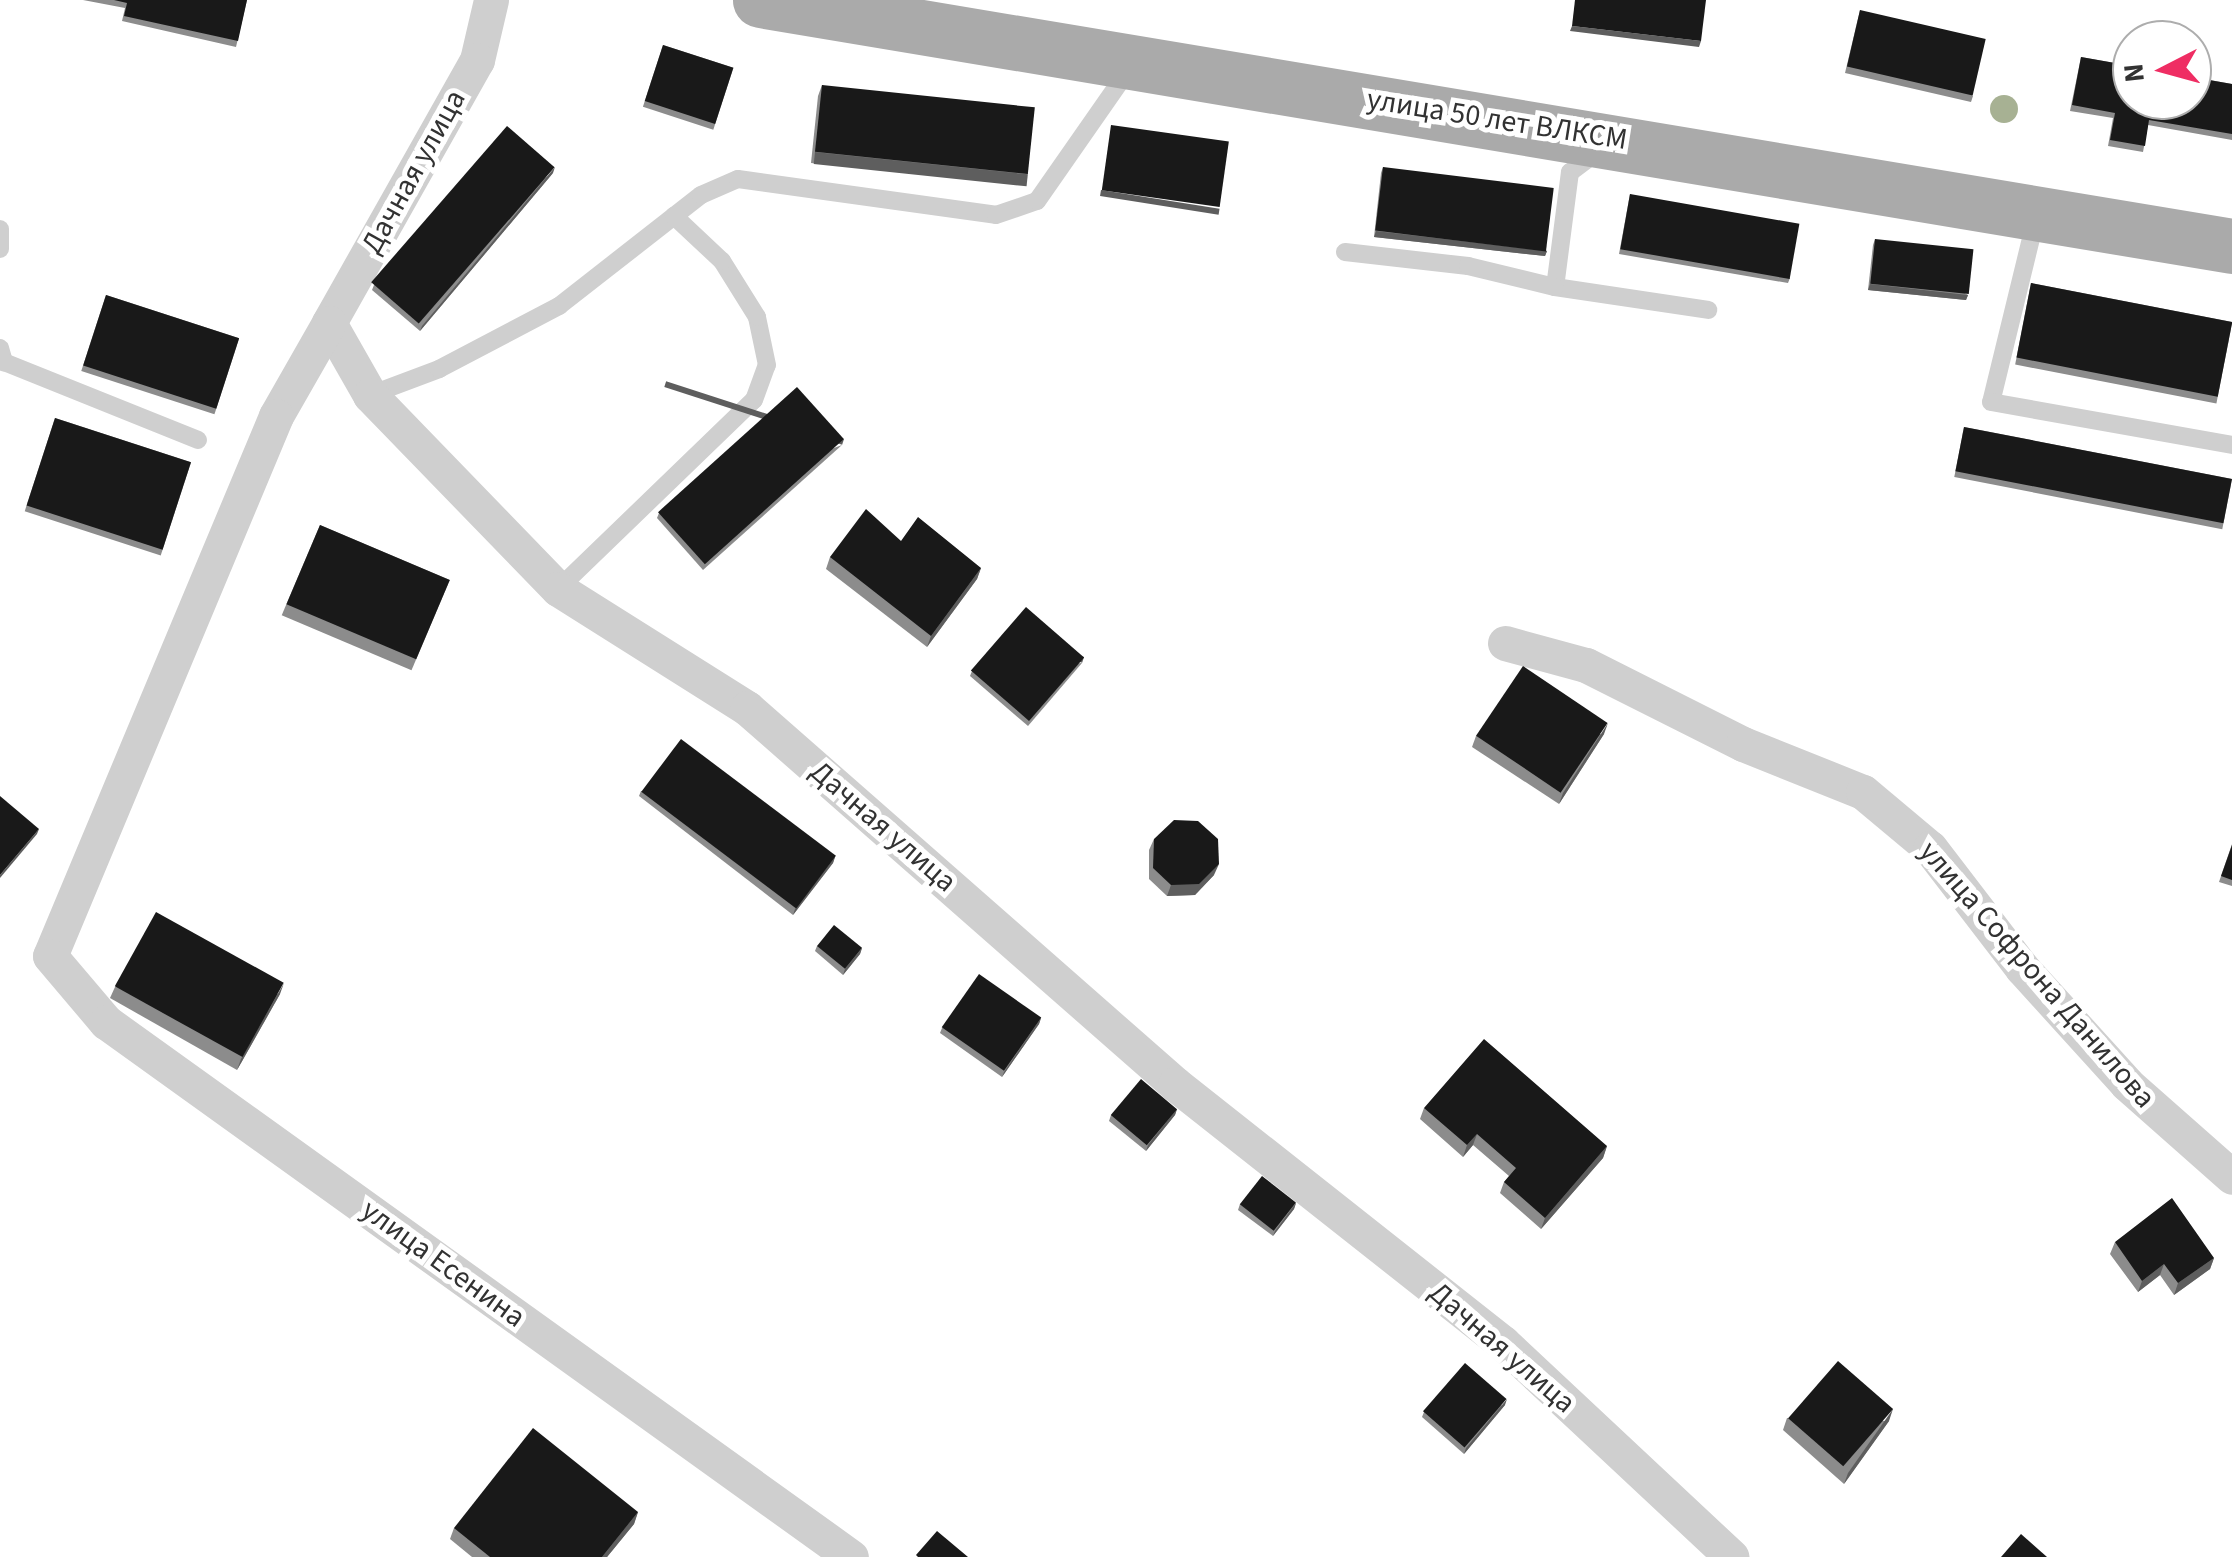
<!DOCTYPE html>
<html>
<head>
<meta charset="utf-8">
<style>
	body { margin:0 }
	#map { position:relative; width:2232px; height:1557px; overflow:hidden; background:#fff; font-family:"Source Sans 3",sans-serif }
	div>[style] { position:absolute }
	.lane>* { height:18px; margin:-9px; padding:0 9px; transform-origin:9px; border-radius:9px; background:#cfcfcf }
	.street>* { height:35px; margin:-17.5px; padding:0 17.5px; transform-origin:17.5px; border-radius:17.5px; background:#cfcfcf }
	.primary>* { height:55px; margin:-27.5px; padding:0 27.5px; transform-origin:27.5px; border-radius:27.5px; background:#aaa }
	.trees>* { width:28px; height:28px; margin:-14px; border-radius:50%; background:#a7b193 }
	.wall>* { inset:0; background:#8c8c8c; transform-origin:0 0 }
	.shaded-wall>* { inset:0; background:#5e5e5e; transform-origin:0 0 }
	.building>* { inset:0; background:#191919; transform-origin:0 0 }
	span { translate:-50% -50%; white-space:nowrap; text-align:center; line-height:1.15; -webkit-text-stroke:10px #fff; paint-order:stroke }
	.street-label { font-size:30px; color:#323232 }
	.north { position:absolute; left:2112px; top:20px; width:100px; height:100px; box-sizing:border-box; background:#fff; border:2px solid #adadad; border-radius:50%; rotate:264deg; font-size:28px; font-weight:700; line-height:40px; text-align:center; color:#323232 }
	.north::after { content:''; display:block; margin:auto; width:35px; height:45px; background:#ef2d63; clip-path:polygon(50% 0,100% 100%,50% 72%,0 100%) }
</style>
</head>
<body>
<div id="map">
	<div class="lane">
		<div style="left:1597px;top:152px;width:34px;rotate:143deg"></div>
		<div style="left:1570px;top:172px;width:116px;rotate:97.4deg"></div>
		<div style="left:1555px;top:287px;width:155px;rotate:8.5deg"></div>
		<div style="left:2036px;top:218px;width:189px;rotate:103.7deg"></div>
		<div style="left:1991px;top:402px;width:245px;rotate:10.1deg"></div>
		<div style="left:0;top:229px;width:20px;rotate:90deg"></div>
		<div style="left:1345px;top:252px;width:124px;rotate:6.5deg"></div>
		<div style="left:1468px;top:266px;width:89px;rotate:13.6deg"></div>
		<div style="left:0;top:348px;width:15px;rotate:74deg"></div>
		<div style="left:4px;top:362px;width:209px;rotate:21.9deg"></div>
		<div style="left:370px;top:395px;width:74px;rotate:-20.6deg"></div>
		<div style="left:439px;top:369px;width:136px;rotate:-27.7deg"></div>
		<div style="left:559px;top:306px;width:180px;rotate:-38deg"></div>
		<div style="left:701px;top:195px;width:40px;rotate:-23.4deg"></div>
		<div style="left:738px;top:179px;width:260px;rotate:7.9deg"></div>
		<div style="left:996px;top:215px;width:43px;rotate:-18.9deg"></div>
		<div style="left:1037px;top:201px;width:161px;rotate:-55.1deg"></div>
		<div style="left:558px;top:589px;width:272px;rotate:-44deg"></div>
		<div style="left:754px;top:400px;width:37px;rotate:-70deg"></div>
		<div style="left:767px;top:365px;width:49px;rotate:-101.8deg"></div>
		<div style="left:757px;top:317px;width:66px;rotate:-122deg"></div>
		<div style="left:722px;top:261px;width:66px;rotate:-136.8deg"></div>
	</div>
	<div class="street">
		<div style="left:491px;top:0;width:62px;rotate:103.1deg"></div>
		<div style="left:477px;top:60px;width:302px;rotate:119.4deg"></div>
		<div style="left:329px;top:323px;width:83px;rotate:60.3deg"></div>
		<div style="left:370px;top:395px;width:270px;rotate:45.9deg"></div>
		<div style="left:558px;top:589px;width:223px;rotate:32.2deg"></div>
		<div style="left:747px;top:708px;width:570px;rotate:41.3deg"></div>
		<div style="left:1175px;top:1084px;width:418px;rotate:38.3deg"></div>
		<div style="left:1503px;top:1343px;width:313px;rotate:43.1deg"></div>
		<div style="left:329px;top:323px;width:107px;rotate:119.7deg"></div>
		<div style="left:276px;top:416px;width:585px;rotate:112.71deg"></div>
		<div style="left:50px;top:956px;width:87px;rotate:49.7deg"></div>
		<div style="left:106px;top:1022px;width:917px;rotate:35.68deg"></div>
		<div style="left:1505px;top:643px;width:84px;rotate:15.2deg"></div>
		<div style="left:1586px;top:665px;width:176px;rotate:26.7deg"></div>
		<div style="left:1743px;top:744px;width:129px;rotate:21.8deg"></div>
		<div style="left:1863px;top:792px;width:87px;rotate:39.9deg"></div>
		<div style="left:1930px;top:848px;width:151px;rotate:52.5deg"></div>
		<div style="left:2022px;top:968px;width:156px;rotate:47.8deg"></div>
		<div style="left:2127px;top:1084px;width:140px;rotate:41.5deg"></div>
	</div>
	<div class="primary">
		<div style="left:760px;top:0;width:1492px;rotate:9.49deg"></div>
	</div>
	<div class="trees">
		<div style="left:2004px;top:109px"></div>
	</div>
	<div class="wall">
		<div style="clip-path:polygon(83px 0,247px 0,236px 47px,122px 21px,125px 8px)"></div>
		<div style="clip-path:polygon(1860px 10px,1973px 96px,1971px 102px,1845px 73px)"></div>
		<div style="left:663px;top:45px;width:74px;height:65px;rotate:18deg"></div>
		<div style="clip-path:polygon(2081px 57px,2232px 84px,2232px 140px,2148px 125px,2143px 152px,2108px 146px,2113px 118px,2070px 111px)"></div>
		<div style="clip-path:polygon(822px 85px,1028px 173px,1024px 184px,811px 163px,818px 96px)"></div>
		<div style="clip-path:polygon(1383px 167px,1547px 251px,1545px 256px,1374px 237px,1381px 173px)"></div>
		<div style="clip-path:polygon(553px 173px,420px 331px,372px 290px,374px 285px)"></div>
		<div style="clip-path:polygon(1630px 194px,1790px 278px,1788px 283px,1619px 254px)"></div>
		<div style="clip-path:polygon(1875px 239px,1968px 295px,1966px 300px,1868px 290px,1873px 245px)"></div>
		<div style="left:2031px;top:283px;width:205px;height:83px;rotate:11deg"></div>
		<div style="left:106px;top:295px;width:140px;height:80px;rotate:18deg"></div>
		<div style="left:55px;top:418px;width:143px;height:98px;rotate:18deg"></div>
		<div style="left:1964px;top:427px;width:273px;height:51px;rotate:11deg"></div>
		<div style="clip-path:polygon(842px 445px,703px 570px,657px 518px,659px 513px)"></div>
		<div style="left:320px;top:525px;width:141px;height:98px;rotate:23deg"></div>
		<div style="clip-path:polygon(901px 541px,981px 568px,977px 579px,927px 647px,826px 569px,830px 557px)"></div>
		<div style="clip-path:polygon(1082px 663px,1028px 726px,970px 676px,972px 671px)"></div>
		<div style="clip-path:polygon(1604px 734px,1559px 804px,1472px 747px,1476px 736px)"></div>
		<div style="clip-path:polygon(641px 791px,835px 857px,833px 863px,793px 915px,639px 796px)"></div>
		<div style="clip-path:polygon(1154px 839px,1214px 875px,1195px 895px,1167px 896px,1149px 879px,1149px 850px)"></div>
		<div style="clip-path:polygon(2232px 844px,2232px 886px,2219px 882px)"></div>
		<div style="clip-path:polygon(817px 946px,862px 948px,860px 954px,843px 975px,815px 951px)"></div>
		<div style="clip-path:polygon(115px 987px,280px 994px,237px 1070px,110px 998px)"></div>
		<div style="clip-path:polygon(1041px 1018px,1039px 1024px,1002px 1077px,940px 1033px,942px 1028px)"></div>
		<div style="clip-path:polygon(1424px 1108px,1607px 1146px,1603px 1158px,1541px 1229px,1500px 1193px,1504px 1182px,1509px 1176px,1473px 1145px,1463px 1157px,1420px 1119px)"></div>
		<div style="clip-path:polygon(1177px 1109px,1175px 1115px,1146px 1151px,1109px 1121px,1111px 1115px)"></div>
		<div style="clip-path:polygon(1296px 1203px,1294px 1209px,1273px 1236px,1238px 1210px,1240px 1204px)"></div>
		<div style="clip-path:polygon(2115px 1242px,2214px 1258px,2210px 1269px,2174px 1295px,2160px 1275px,2138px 1292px,2110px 1254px)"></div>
		<div style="clip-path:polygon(1505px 1405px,1464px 1454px,1422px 1417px,1424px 1412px)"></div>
		<div style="clip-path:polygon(1787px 1418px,1889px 1421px,1844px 1484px,1783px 1430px)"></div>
		<div style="clip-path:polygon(638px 1512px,634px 1524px,607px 1557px,472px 1557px,450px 1539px,454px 1528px)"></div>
	</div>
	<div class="shaded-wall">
		<div style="clip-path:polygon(1572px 26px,1701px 41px,1699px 47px,1570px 31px)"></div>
		<div style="left:815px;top:152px;width:214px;height:12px;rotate:6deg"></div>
		<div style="clip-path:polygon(555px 167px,553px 173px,420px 331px,422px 326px)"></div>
		<div style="left:1101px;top:190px;width:120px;height:6px;rotate:9deg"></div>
		<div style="clip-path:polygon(1376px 231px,1547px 251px,1545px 256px,1374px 237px)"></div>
		<div style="clip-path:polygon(1870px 284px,1968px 295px,1966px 300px,1868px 290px)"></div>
		<div style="left:844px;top:439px;width:6px;height:187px;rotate:108deg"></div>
		<div style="clip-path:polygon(981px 568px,977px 579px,927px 647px,931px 636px)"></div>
		<div style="left:1084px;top:657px;width:6px;height:83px;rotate:108deg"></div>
		<div style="clip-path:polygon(1608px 723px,1604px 734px,1559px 804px,1563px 793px)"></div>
		<div style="clip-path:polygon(39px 829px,37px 834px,0 878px,0 875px)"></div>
		<div style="clip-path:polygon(835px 857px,833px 863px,793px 915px,795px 909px)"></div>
		<div style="clip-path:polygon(1219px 864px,1214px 875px,1195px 895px,1167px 896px,1171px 885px)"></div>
		<div style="clip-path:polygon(862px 948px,860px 954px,843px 975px,845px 969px)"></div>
		<div style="clip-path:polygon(284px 983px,280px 994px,237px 1070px,241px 1059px)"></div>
		<div style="clip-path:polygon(1041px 1018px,1039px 1024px,1002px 1077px,1004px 1072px)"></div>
		<div style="clip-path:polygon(1177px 1109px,1175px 1115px,1146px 1151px,1148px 1145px)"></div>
		<div style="clip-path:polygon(1477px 1134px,1473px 1145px,1463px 1157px,1467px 1145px)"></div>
		<div style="clip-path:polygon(1607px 1146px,1603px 1158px,1541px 1229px,1545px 1218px)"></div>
		<div style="clip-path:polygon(1296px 1203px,1294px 1209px,1273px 1236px,1275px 1231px)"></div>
		<div style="clip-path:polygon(2214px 1258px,2210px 1269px,2174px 1295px,2178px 1283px)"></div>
		<div style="clip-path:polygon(2164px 1264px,2160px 1275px,2138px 1292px,2142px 1281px)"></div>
		<div style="clip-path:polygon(1507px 1399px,1505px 1405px,1464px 1454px,1466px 1448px)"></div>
		<div style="clip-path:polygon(1893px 1409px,1889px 1421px,1844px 1484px,1848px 1473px)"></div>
		<div style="clip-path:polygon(638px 1512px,634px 1524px,607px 1557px,602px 1557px)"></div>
	</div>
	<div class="building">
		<div style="clip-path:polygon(114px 0,247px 0,238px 41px,124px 16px,127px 3px)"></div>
		<div style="clip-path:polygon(1575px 0,1706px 0,1701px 41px,1572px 26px)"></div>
		<div style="left:1860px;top:10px;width:129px;height:58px;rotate:13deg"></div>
		<div style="left:663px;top:45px;width:74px;height:59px;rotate:18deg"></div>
		<div style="clip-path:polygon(2081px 57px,2132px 66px,2132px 100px,2192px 100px,2192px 77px,2232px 84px,2232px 134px,2149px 120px,2145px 146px,2110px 140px,2115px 113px,2072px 105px)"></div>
		<div style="left:822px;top:85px;width:214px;height:67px;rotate:6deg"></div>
		<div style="left:1111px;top:125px;width:119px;height:66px;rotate:8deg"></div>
		<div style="left:507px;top:126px;width:63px;height:207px;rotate:41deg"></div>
		<div style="left:1383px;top:167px;width:172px;height:64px;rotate:7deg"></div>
		<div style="left:1630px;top:194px;width:172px;height:56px;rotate:10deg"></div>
		<div style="left:1875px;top:239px;width:99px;height:45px;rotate:6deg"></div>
		<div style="left:2031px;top:283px;width:205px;height:76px;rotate:11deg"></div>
		<div style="left:106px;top:295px;width:140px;height:74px;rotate:18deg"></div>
		<div style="left:797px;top:387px;width:70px;height:187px;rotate:48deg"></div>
		<div style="left:55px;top:418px;width:143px;height:92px;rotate:18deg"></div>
		<div style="left:1964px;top:427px;width:273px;height:45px;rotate:11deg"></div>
		<div style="clip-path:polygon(866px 509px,901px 541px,918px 517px,981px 568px,931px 636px,830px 557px)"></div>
		<div style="left:320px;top:525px;width:141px;height:86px;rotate:23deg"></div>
		<div style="left:1026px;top:607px;width:77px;height:84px;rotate:41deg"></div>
		<div style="left:1523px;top:666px;width:102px;height:84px;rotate:34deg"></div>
		<div style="left:681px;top:739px;width:194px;height:66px;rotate:37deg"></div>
		<div style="clip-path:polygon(0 796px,39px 829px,0 875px)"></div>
		<div style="clip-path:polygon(1174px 820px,1198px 821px,1218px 839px,1219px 864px,1199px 884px,1171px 885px,1153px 868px,1154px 839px)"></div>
		<div style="clip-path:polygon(2232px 845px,2232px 880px,2221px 876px)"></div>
		<div style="left:156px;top:912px;width:146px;height:85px;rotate:29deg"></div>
		<div style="left:834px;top:925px;width:36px;height:27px;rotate:39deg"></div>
		<div style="left:979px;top:974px;width:76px;height:65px;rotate:35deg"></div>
		<div style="clip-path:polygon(1484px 1039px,1607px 1146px,1545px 1218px,1504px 1182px,1516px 1168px,1477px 1134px,1467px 1145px,1424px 1108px)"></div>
		<div style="left:1141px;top:1079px;width:47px;height:47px;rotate:40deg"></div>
		<div style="left:1262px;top:1176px;width:43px;height:36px;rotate:38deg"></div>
		<div style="clip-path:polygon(2172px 1198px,2214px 1258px,2178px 1283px,2164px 1264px,2142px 1281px,2115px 1242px)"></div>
		<div style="left:1838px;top:1361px;width:73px;height:76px;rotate:41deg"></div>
		<div style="left:1465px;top:1363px;width:55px;height:64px;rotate:41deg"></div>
		<div style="clip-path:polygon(533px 1428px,638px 1512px,602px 1557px,490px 1557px,454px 1528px)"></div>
		<div style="clip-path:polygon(937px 1531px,968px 1557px,918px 1557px,916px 1555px)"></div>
		<div style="clip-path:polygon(2021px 1534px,2047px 1557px,2001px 1557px)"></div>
	</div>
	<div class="street-label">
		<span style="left:1497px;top:120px;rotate:9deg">улица 50 лет ВЛКСМ</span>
		<span style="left:414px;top:172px;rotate:-61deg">Дачная улица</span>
		<span style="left:883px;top:827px;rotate:41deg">Дачная улица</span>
		<span style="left:2037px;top:975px;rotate:49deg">улица Софрона Данилова</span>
		<span style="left:443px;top:1264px;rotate:36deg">улица Есенина</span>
		<span style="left:1502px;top:1348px;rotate:41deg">Дачная улица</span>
	</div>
	<div class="north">N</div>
</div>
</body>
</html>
